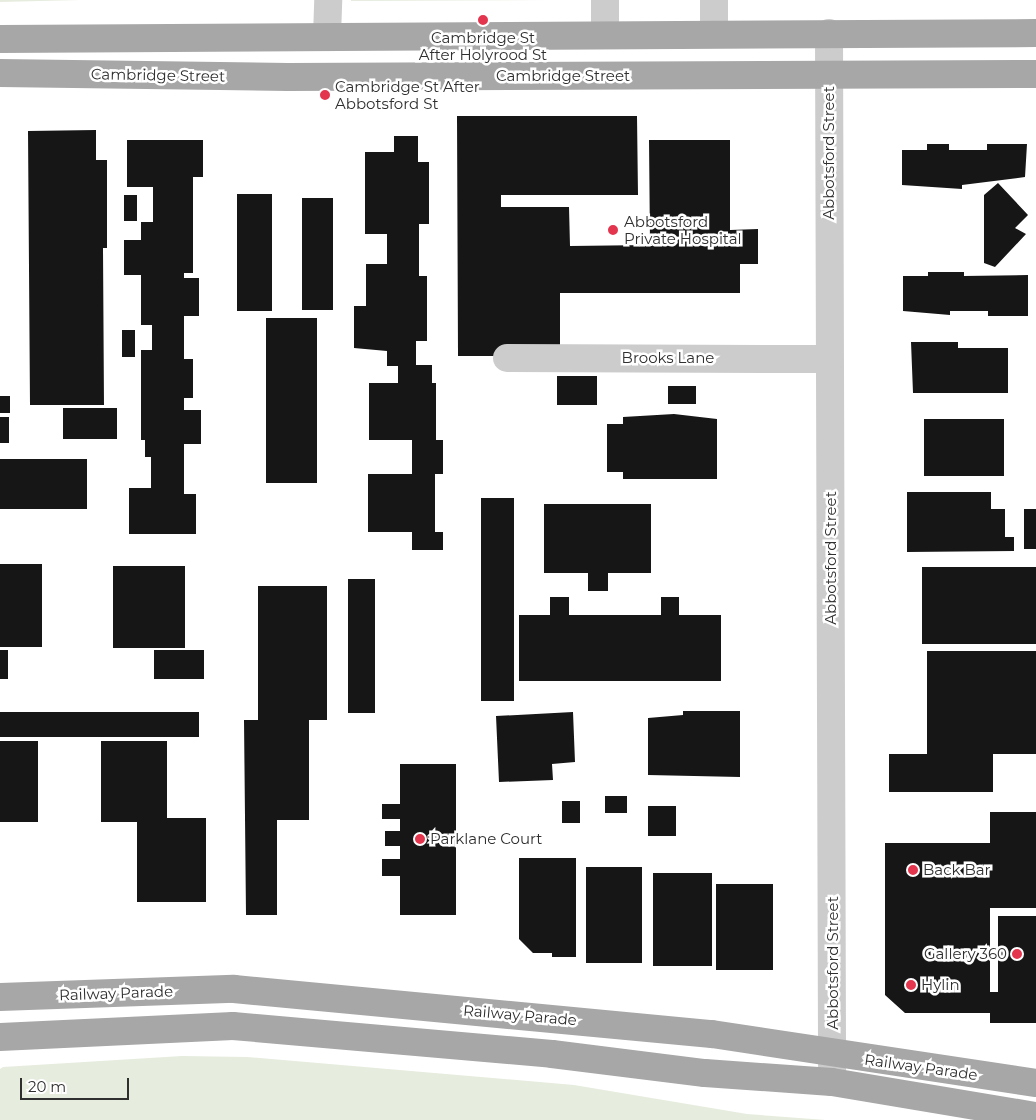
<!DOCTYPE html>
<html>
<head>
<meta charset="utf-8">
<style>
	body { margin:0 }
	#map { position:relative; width:1036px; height:1120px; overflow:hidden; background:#fff; font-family:Montserrat,sans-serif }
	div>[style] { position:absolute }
	.green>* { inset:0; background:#e6ecde }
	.building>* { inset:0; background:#161616; transform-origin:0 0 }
	.minor>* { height:28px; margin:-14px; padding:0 14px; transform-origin:14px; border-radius:14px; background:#ccc }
	.major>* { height:28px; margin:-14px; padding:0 14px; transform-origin:14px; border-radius:14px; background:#a7a7a7 }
	.dots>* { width:14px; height:14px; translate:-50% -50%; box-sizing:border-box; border:2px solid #fff; border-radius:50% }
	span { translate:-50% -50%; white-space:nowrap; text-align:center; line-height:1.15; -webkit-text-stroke:5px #fff; paint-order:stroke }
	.poi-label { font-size:15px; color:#2f2f2f }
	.left { translate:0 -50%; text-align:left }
	.right { translate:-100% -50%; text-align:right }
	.street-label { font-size:15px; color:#2f2f2f }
	.scale { position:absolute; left:20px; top:1078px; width:109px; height:22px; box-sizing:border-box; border:2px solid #2f2f2f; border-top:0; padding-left:6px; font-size:15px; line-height:18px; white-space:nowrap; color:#2f2f2f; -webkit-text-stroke:4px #fff; paint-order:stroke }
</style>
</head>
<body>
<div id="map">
	<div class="green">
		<div style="clip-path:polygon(0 0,80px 0,0 2px)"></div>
		<div style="clip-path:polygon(351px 0,549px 0,351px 1px)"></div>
		<div style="clip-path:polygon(182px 1056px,247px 1057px,574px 1085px,747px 1114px,826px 1120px,0 1120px,0 1069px,3px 1067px)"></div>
	</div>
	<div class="building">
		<div style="clip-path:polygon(457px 116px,637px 116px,638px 195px,501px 195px,501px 207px,569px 207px,570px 246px,650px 245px,649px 140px,730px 140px,730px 230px,758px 229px,758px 264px,740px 264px,740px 293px,560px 293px,560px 356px,458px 356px)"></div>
		<div style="clip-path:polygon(96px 130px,96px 160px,107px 160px,107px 248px,103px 248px,104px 405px,30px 405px,28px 131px)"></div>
		<div style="clip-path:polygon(394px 136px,418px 136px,418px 162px,429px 162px,429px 224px,419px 224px,419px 276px,427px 276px,427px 341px,416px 341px,416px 365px,432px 365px,432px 383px,436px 383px,436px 440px,443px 440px,443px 474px,435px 474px,435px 532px,443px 532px,443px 550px,412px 550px,412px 532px,368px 532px,368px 474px,412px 474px,412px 440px,369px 440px,369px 383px,398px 383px,398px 366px,387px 366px,387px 351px,354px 348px,354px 306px,366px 306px,366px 264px,387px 264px,387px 234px,365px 234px,365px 152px,394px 152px)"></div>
		<div style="clip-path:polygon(127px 140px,203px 140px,203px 177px,193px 177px,193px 273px,184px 273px,184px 278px,199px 278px,199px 316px,184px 316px,184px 359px,193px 359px,193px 398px,184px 398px,184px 410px,201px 410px,201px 444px,184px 444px,184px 494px,196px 494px,196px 534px,129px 534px,129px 488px,151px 488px,151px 457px,145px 457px,145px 440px,141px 440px,141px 350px,152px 350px,152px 325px,141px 325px,141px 275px,124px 275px,124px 240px,141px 240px,141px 222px,153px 222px,153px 187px,127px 187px)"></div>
		<div style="clip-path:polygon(927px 144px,949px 144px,949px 150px,987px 150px,987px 144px,1027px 144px,1025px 177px,962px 185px,962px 189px,902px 185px,902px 150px,927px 150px)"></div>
		<div style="clip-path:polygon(998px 183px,1028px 215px,1015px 228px,1026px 234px,995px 267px,984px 263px,984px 195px)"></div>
		<div style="left:237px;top:194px;width:35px;height:117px"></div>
		<div style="left:124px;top:195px;width:13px;height:26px"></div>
		<div style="left:302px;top:198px;width:31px;height:112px"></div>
		<div style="clip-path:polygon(928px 272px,964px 272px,964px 276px,1028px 275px,1028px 316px,988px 316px,988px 311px,950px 311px,950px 315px,903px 311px,903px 276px,928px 276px)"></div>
		<div style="left:266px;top:318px;width:51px;height:165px"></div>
		<div style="left:122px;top:330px;width:13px;height:27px"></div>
		<div style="clip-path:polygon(911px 342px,958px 342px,958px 348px,1008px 348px,1008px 393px,913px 393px)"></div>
		<div style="left:557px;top:376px;width:40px;height:29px"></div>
		<div style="left:668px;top:386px;width:28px;height:18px"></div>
		<div style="left:0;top:396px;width:10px;height:17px"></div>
		<div style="left:63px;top:408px;width:54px;height:31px"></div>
		<div style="clip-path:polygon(674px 414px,717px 419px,717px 479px,623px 479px,623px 472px,607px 472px,607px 424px,623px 424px,623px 417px)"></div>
		<div style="left:0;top:417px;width:9px;height:26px"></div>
		<div style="left:924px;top:419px;width:80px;height:57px"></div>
		<div style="left:0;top:459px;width:87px;height:50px"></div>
		<div style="clip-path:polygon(907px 492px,991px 492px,991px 509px,1005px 509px,1005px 537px,1014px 537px,1014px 551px,907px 552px)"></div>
		<div style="left:481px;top:498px;width:33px;height:203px"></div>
		<div style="clip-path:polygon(544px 504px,651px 504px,651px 573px,608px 573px,608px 591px,588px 591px,588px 573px,544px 573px)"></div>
		<div style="left:1024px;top:509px;width:12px;height:40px"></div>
		<div style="left:0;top:564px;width:42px;height:83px"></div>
		<div style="left:113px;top:566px;width:72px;height:82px"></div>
		<div style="left:922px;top:567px;width:114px;height:77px"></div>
		<div style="left:348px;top:579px;width:27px;height:134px"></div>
		<div style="clip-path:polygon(258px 586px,327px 586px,327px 720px,309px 720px,309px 820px,277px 820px,277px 915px,246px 915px,244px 720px,258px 720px)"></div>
		<div style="clip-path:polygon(550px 597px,569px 597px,569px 615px,661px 615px,661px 597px,679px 597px,679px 615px,721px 615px,721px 681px,519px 681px,519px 615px,550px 615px)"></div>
		<div style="left:0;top:650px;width:8px;height:29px"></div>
		<div style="left:154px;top:650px;width:50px;height:29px"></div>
		<div style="clip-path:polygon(927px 651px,1036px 651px,1036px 754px,993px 754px,993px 792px,889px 792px,889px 754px,927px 754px)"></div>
		<div style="clip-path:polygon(683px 711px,740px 711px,740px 777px,648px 775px,648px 718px,683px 715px)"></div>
		<div style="left:0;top:712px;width:199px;height:25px"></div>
		<div style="clip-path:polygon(573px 712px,575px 762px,552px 764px,553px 780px,499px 782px,496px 716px)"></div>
		<div style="left:0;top:741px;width:38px;height:81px"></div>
		<div style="clip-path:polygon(101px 741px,167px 741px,167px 818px,206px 818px,206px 902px,137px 902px,137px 822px,101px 822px)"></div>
		<div style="clip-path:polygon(400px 764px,456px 764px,456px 915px,400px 915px,400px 876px,382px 876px,382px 859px,400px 859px,400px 846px,385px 846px,385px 831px,400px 831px,400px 819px,382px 819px,382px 804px,400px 804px)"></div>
		<div style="left:605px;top:796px;width:22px;height:17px"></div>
		<div style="left:562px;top:801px;width:18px;height:22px"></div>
		<div style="left:648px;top:806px;width:28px;height:30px"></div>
		<div style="clip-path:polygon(990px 812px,1036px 812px,1036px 908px,990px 908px,990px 992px,998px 992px,998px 916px,1036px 916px,1036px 1023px,990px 1023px,990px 1013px,905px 1013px,885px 995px,885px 843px,990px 843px)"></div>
		<div style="clip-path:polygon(519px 858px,576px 858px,576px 957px,552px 957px,552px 953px,533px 953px,519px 939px)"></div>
		<div style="left:586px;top:867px;width:56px;height:96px"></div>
		<div style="left:653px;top:873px;width:59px;height:93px"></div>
		<div style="left:716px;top:884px;width:57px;height:86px"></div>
	</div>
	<div class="minor">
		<div style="left:714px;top:33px;width:33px;rotate:-90deg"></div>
		<div style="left:829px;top:33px;width:1041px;rotate:89.83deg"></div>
		<div style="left:605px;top:35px;width:35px;rotate:-90deg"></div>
		<div style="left:327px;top:36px;width:36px;rotate:-88deg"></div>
		<div style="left:507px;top:358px;width:322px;rotate:0.2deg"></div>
	</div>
	<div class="major">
		<div style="left:0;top:39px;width:1036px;rotate:-0.33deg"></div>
		<div style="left:0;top:73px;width:288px;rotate:0.8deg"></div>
		<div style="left:288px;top:77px;width:748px;rotate:-0.23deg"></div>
		<div style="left:0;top:997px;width:234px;rotate:-2deg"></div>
		<div style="left:234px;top:989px;width:480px;rotate:5.4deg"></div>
		<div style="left:712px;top:1034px;width:328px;rotate:8.6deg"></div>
		<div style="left:0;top:1037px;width:233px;rotate:-2.7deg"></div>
		<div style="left:233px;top:1026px;width:320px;rotate:5deg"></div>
		<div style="left:552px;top:1054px;width:154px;rotate:7.1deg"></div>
		<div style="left:705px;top:1073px;width:127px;rotate:4.1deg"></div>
		<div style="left:832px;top:1082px;width:207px;rotate:9.5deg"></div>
	</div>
	<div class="dots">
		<div style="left:483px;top:20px;background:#e3354d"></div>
		<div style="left:325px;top:95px;background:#e3354d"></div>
		<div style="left:613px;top:230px;background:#e3354d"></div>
		<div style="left:420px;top:839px;background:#e3354d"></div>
		<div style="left:913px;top:870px;background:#e3354d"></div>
		<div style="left:1017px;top:954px;background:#e3354d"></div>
		<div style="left:911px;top:985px;background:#e3354d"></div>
	</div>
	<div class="poi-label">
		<span style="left:483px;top:46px">Cambridge St<br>After Holyrood St</span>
		<span class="left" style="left:335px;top:95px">Cambridge St After<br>Abbotsford St</span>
		<span class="left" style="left:624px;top:230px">Abbotsford<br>Private Hospital</span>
		<span class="left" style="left:430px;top:839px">Parklane Court</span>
		<span class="left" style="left:923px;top:870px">Back Bar</span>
		<span class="right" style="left:1007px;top:954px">Gallery 360</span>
		<span class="left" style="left:921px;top:985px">Hylin</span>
	</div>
	<div class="street-label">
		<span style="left:158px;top:75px;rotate:1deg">Cambridge Street</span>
		<span style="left:563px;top:76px">Cambridge Street</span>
		<span style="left:829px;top:153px;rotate:-90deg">Abbotsford Street</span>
		<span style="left:668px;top:358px">Brooks Lane</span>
		<span style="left:831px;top:558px;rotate:-90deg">Abbotsford Street</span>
		<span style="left:833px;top:963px;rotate:-90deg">Abbotsford Street</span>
		<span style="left:116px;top:993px;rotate:-2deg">Railway Parade</span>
		<span style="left:520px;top:1015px;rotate:5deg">Railway Parade</span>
		<span style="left:921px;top:1067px;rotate:8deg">Railway Parade</span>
	</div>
	<div class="scale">20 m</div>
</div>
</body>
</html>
